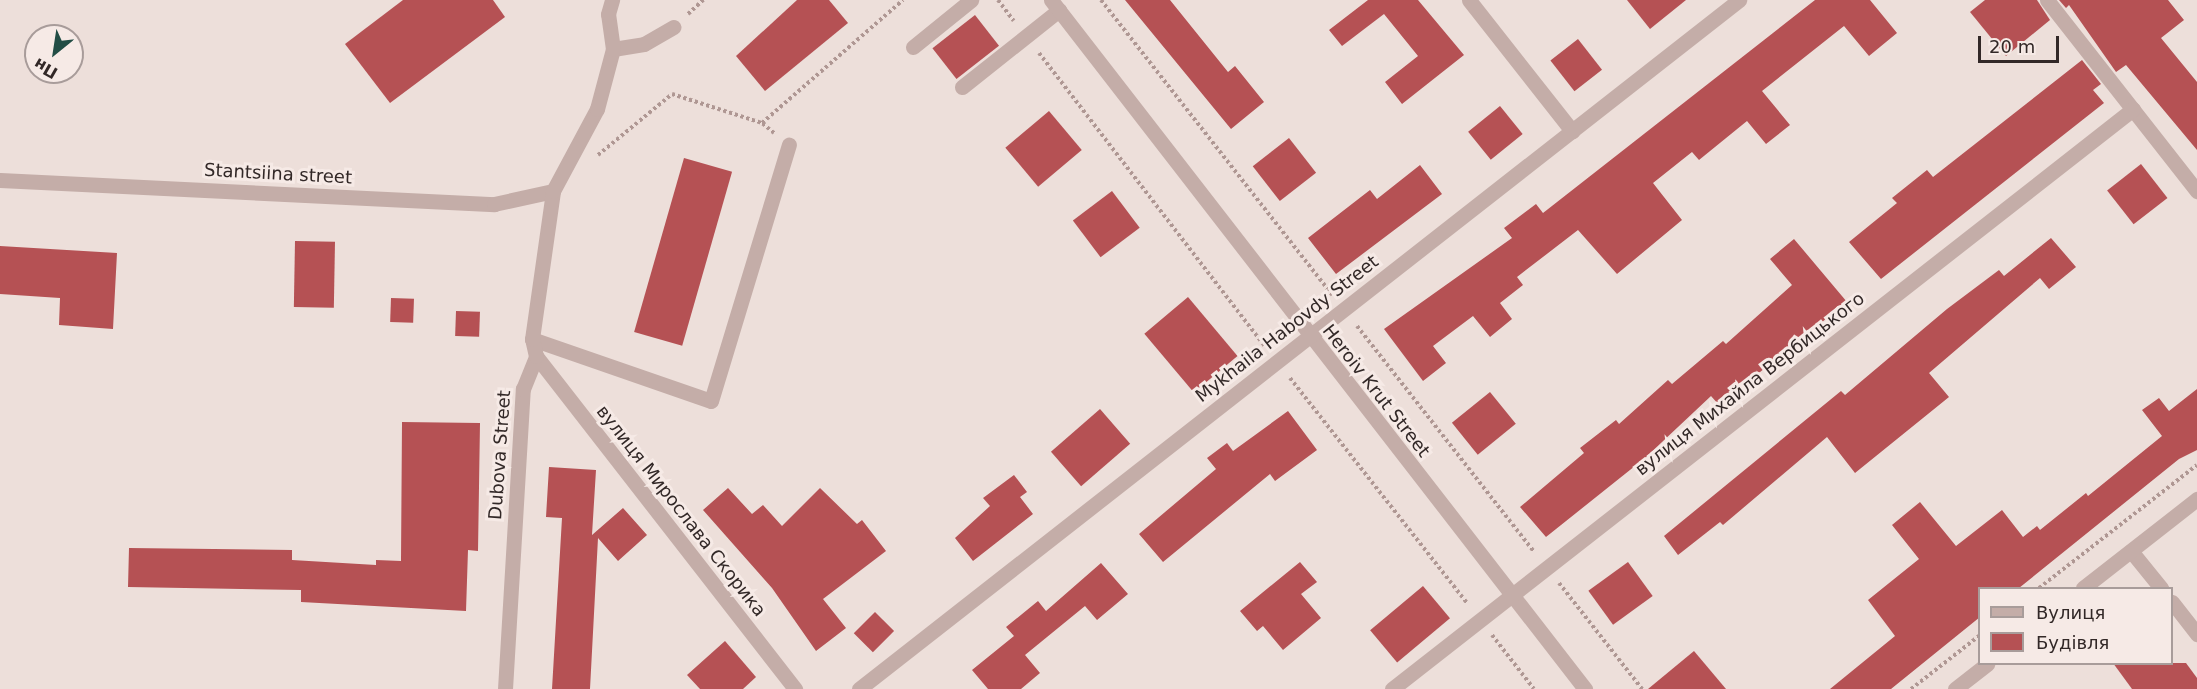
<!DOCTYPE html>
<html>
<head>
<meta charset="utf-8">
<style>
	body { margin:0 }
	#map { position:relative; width:2197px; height:689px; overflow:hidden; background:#eddfda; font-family:"DejaVu Sans",sans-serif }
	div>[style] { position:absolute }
	.building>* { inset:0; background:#b55154; transform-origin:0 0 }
	.path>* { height:4px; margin-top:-2px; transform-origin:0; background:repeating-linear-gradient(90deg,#af9793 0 3px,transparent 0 6px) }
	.service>* { height:15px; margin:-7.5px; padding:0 7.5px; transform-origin:7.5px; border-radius:7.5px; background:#c4ada8 }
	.minor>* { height:15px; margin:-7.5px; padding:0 7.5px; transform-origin:7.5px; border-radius:7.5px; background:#c4ada8 }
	span { translate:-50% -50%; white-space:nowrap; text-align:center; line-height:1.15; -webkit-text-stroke:6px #f6eae6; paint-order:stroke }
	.street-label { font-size:18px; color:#322827 }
	.legend { position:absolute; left:1978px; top:587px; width:195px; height:78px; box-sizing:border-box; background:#f6eae6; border:2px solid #a89c9a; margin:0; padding:8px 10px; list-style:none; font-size:18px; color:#322827 }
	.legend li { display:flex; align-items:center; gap:12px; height:30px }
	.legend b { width:30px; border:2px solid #a89c9a }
	.north { position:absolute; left:24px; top:24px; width:60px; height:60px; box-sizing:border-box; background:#f6eae6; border:2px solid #a89c9a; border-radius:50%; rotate:210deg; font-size:16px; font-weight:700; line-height:24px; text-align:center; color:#322827 }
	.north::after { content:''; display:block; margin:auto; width:21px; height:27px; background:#224d45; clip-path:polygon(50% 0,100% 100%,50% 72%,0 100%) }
	.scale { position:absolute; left:1978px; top:36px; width:81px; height:27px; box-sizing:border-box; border:3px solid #322827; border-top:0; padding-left:8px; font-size:18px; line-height:21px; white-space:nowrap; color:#322827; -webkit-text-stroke:4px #f6eae6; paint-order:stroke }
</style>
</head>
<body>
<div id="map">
	<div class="building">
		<div style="clip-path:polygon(403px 0,493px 0,505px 17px,390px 103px,345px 44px)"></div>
		<div style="clip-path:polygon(797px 0,829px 0,848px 23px,765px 91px,736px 56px)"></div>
		<div style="clip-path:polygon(1125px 0,1170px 0,1228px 72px,1235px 66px,1264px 102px,1231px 129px)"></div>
		<div style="clip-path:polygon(1368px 0,1418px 0,1464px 55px,1402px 104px,1385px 82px,1418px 56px,1384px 14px,1342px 46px,1329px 30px)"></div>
		<div style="clip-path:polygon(1627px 0,1686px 0,1650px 29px)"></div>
		<div style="clip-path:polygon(1815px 0,1870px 0,1897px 33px,1869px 56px,1844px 26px,1762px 91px,1790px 125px,1766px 144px,1747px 121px,1699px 160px,1692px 152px,1653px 183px,1682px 220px,1617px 274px,1578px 230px,1517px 277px,1523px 285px,1500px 303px,1512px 319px,1490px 337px,1473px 316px,1433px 346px,1446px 363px,1423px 381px,1384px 329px,1512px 238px,1504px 228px,1536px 204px,1543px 213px)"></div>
		<div style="clip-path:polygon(1985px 0,2037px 0,2050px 20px,2006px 56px,1970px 12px)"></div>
		<div style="clip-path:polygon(2059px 0,2168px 0,2184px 20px,2161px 38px,2197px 82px,2197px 150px,2126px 65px,2116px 72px,2069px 5px,2066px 8px)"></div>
		<div style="left:975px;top:15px;width:39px;height:54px;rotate:52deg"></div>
		<div style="left:1578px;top:39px;width:39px;height:35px;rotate:52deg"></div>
		<div style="clip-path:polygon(2082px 60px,2101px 84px,2093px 90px,2104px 103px,1881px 279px,1849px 242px,1897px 203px,1892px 198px,1927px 170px,1933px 177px)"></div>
		<div style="left:1500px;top:106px;width:36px;height:41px;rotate:51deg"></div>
		<div style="left:1049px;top:111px;width:51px;height:57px;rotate:50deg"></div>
		<div style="left:1289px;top:138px;width:44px;height:46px;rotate:52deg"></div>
		<div style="left:684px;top:158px;width:50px;height:181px;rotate:16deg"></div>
		<div style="left:2141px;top:164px;width:43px;height:43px;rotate:52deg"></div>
		<div style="clip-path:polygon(1420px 165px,1442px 194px,1336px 274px,1308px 238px,1370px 190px,1377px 199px)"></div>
		<div style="left:1112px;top:191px;width:46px;height:49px;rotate:53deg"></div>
		<div style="clip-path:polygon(2051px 238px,2076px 267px,2049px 289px,2040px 278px,1929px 373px,1949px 397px,1855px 473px,1827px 437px,1723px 525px,1720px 522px,1678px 555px,1664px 536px,1841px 391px,1845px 395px,1947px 309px,1999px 270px,2004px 276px)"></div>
		<div style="clip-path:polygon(1794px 239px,1847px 302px,1719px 405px,1711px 396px,1645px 458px,1546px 537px,1520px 507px,1584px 453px,1580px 448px,1616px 420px,1619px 424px,1668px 380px,1672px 384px,1723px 341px,1726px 344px,1792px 285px,1770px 259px)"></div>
		<div style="left:295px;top:241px;width:40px;height:66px;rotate:1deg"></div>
		<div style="clip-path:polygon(0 246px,117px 253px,113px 329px,59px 325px,60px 298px,0 294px)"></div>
		<div style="left:1188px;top:297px;width:77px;height:57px;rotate:50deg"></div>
		<div style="left:391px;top:298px;width:23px;height:24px;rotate:2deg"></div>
		<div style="left:456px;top:311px;width:24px;height:25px;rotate:2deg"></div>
		<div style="clip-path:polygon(2197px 389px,2197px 450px,2179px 459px,2019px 588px,1980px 588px,1980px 617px,1891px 689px,1830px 689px,1895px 636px,1868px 600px,1919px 559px,1892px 525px,1920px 502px,1956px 546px,2002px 510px,2023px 537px,2037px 526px,2040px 530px,2086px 493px,2088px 496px,2162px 436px,2142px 410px,2159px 398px,2169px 411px)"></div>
		<div style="left:1490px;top:392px;width:41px;height:49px;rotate:51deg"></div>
		<div style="left:1100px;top:409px;width:46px;height:65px;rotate:49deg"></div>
		<div style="clip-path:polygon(1288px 411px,1317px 450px,1275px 481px,1270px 474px,1163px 562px,1139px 534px,1216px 469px,1207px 458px,1227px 443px,1233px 451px)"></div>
		<div style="clip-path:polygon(402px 422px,480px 423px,478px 551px,468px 550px,466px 611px,301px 602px,301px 590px,128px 587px,129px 548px,292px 550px,292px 560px,376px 565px,376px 560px,401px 561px)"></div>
		<div style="clip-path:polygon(549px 467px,596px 470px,592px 535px,623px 508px,647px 535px,618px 561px,598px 538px,590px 689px,552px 689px,562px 518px,546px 517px)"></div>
		<div style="clip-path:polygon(1014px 475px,1027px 492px,1020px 497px,1033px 514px,973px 561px,955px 538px,990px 506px,983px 498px)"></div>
		<div style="clip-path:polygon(728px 488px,752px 514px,763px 505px,782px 526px,820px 488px,857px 524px,862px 520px,886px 551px,823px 599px,846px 628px,816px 651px,772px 588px,703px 510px)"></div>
		<div style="clip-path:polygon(1300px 562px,1317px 582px,1301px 594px,1321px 618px,1283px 650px,1263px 626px,1257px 631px,1240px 611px)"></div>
		<div style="left:1628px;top:562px;width:42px;height:49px;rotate:54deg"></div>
		<div style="clip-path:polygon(1101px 563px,1128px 594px,1097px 620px,1085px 606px,1025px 655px,1040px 673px,1021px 689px,988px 689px,972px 670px,1014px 636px,1006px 627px,1038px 601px,1046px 611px)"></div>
		<div style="left:1423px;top:586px;width:42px;height:69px;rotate:50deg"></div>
		<div style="left:875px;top:612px;width:27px;height:30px;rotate:45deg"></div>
		<div style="clip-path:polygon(725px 641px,756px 677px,743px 689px,700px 689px,687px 675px)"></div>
		<div style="clip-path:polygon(1694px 651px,1726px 689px,1648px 689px)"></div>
		<div style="clip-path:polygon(2113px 663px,2186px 663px,2197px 678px,2197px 689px,2132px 689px)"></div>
	</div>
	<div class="path">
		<div style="left:998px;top:0;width:26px;rotate:53deg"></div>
		<div style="left:1101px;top:0;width:375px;rotate:51.9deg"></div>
		<div style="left:688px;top:14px;width:21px;rotate:-43deg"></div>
		<div style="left:1039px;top:53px;width:370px;rotate:52.4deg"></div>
		<div style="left:774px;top:133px;width:16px;rotate:-140deg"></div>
		<div style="left:762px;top:123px;width:187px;rotate:-41.1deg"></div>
		<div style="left:598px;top:155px;width:96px;rotate:-39.5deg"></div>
		<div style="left:672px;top:94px;width:95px;rotate:17.9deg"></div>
		<div style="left:1357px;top:326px;width:287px;rotate:51.9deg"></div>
		<div style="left:1290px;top:378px;width:286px;rotate:51.8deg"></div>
		<div style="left:1559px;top:583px;width:135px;rotate:51.9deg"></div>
		<div style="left:2039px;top:588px;width:200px;rotate:-37.9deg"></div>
		<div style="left:1492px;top:635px;width:68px;rotate:52.1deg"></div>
		<div style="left:1911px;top:689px;width:88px;rotate:-38deg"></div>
	</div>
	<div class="service">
		<div style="left:913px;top:47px;width:75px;rotate:-39deg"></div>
		<div style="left:613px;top:49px;width:31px;rotate:-9deg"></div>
		<div style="left:644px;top:44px;width:34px;rotate:-30deg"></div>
		<div style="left:962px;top:87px;width:124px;rotate:-38.4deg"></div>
		<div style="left:532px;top:339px;width:189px;rotate:19.1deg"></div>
		<div style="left:711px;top:401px;width:268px;rotate:-73.1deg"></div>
	</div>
	<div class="minor">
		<div style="left:1051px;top:0;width:872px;rotate:52.22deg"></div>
		<div style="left:1469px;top:0;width:167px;rotate:51.8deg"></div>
		<div style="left:2047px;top:0;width:243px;rotate:51.9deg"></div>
		<div style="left:0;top:180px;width:495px;rotate:2.8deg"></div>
		<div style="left:494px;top:204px;width:60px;rotate:-12.4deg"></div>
		<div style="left:536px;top:356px;width:422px;rotate:52.1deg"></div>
		<div style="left:2131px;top:551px;width:48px;rotate:51deg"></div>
		<div style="left:2083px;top:588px;width:145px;rotate:-38deg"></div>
		<div style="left:2172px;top:602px;width:41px;rotate:52deg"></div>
		<div style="left:505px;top:689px;width:301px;rotate:-86.6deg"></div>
		<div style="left:523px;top:389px;width:35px;rotate:-68deg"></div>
		<div style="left:536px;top:356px;width:17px;rotate:-103deg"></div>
		<div style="left:532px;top:339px;width:149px;rotate:-81.9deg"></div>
		<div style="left:553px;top:191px;width:93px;rotate:-61.8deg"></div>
		<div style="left:597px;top:109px;width:62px;rotate:-75.1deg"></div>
		<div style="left:613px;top:49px;width:35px;rotate:-98deg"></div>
		<div style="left:608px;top:14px;width:15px;rotate:-74deg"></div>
		<div style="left:859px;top:689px;width:1118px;rotate:-38.06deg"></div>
		<div style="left:1392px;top:689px;width:941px;rotate:-38.05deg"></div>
		<div style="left:1955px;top:689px;width:41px;rotate:-38deg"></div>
	</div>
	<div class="street-label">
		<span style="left:278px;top:174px;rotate:3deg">Stantsiina street</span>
		<span style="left:1287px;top:329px;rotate:-38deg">Mykhaila Habovdy Street</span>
		<span style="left:1750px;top:384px;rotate:-38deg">вулиця Михайла Вербицького</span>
		<span style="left:1376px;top:391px;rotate:52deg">Heroiv Krut Street</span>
		<span style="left:500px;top:455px;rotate:-86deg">Dubova Street</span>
		<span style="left:681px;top:511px;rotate:52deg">вулиця Мирослава Скорика</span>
	</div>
	<ul class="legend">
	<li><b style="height:8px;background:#c4ada8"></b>Вулиця</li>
	<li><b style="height:16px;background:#b55154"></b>Будівля</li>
	</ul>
	<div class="north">Пн</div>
	<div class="scale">20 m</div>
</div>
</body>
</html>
